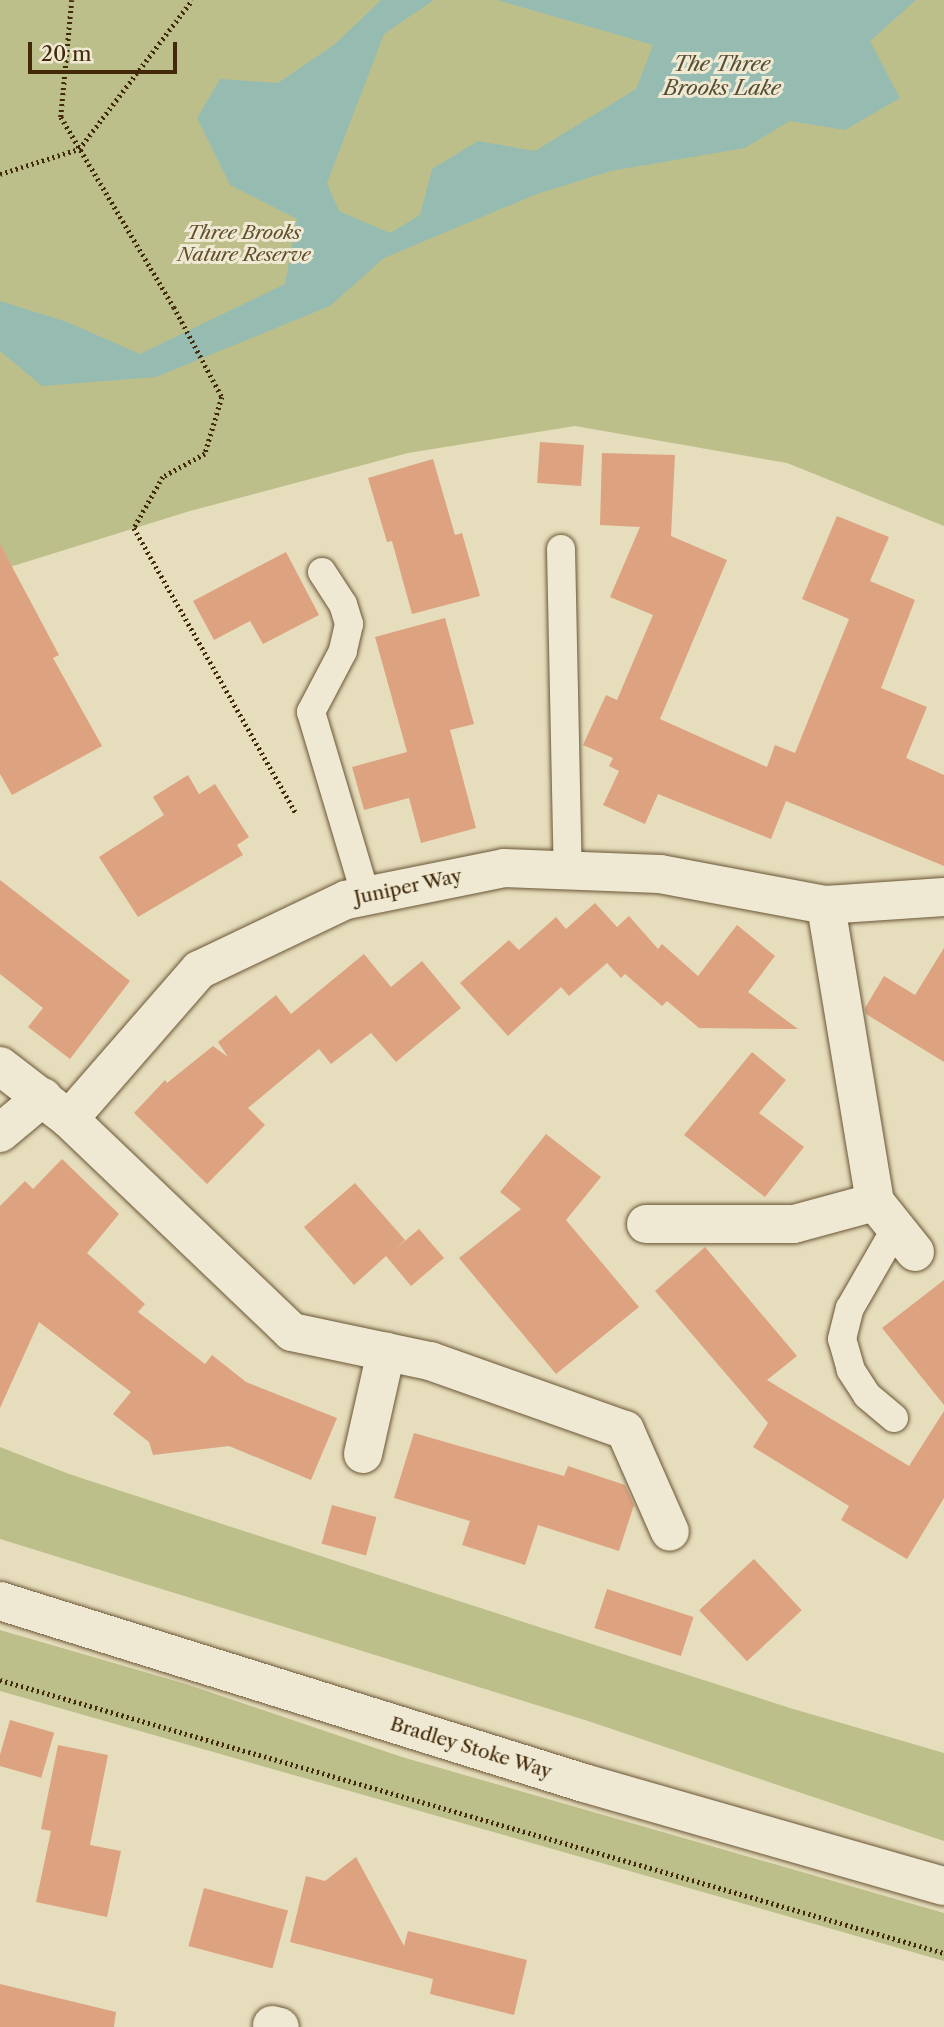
<!DOCTYPE html>
<html>
<head>
<meta charset="utf-8">
<style>
	body { margin:0 }
	#map { position:relative; width:944px; height:2027px; overflow:hidden; background:#e6ddbc; font-family:"Libre Caslon Text",serif }
	div>[style] { position:absolute }
	.green>* { inset:0; background:#bdbf8b }
	.water>* { inset:0; background:#96bcb1 }
	.building>* { inset:0; background:#dda381; transform-origin:0 0 }
	.path>* { height:4.5px; margin-top:-2.25px; transform-origin:0; background:repeating-linear-gradient(90deg,#422909 0 2px,transparent 0 5.5px) }
	.roads { filter:drop-shadow(0 0 2px #6b5636) drop-shadow(0 0 2px #6b5636) }
	.service>* { height:28px; margin:-14px; padding:0 14px; transform-origin:14px; border-radius:14px; background:#efe9d3 }
	.minor>* { height:38px; margin:-19px; padding:0 19px; transform-origin:19px; border-radius:19px; background:#efe9d3 }
	.tertiary>* { height:38px; margin:-19px; padding:0 19px; transform-origin:19px; border-radius:19px; background:#efe9d3 }
	span { translate:-50% -50%; white-space:nowrap; text-align:center; line-height:1.15; -webkit-text-stroke:6px #efe9d3; paint-order:stroke }
	.park-label { font-size:19px; color:#614e2a; font-style:italic }
	.street-label { font-size:19px; color:#422909 }
	.water-label { font-size:21px; color:#574e33; font-style:italic }
	.scale { position:absolute; left:28px; top:42px; width:149px; height:32px; box-sizing:border-box; border:4px solid #422909; border-top:0; padding-left:9px; font-size:21px; line-height:24px; white-space:nowrap; color:#422909; -webkit-text-stroke:5px #efe9d3; paint-order:stroke }
</style>
</head>
<body>
<div id="map">
	<div class="green">
		<div style="clip-path:polygon(0 0,944px 0,944px 526px,787px 463px,575px 426px,408px 453px,190px 511px,0 570px)"></div>
		<div style="clip-path:polygon(0 1447px,69px 1474px,434px 1593px,790px 1708px,944px 1753px,944px 1841px,588px 1721px,0 1539px)"></div>
		<div style="clip-path:polygon(0 1630px,186px 1684px,402px 1757px,944px 1913px,944px 1961px,0 1691px)"></div>
	</div>
	<div class="water">
		<div style="clip-path:polygon(381px 0,434px 0,384px 34px,327px 183px,339px 211px,390px 233px,420px 215px,432px 169px,478px 141px,535px 151px,636px 89px,653px 45px,497px 0,916px 0,870px 41px,900px 98px,845px 130px,790px 121px,745px 148px,611px 171px,537px 194px,384px 258px,330px 306px,156px 377px,42px 386px,0 351px,0 301px,67px 322px,140px 354px,285px 284px,297px 219px,230px 185px,197px 118px,220px 79px,278px 83px,335px 44px)"></div>
	</div>
	<div class="building">
		<div style="left:540px;top:442px;width:44px;height:41px;rotate:4deg"></div>
		<div style="clip-path:polygon(602px 453px,675px 455px,671px 536px,727px 560px,660px 719px,767px 767px,775px 745px,795px 753px,849px 619px,802px 599px,837px 516px,889px 537px,870px 581px,915px 600px,881px 688px,927px 707px,906px 758px,944px 775px,944px 866px,786px 801px,771px 839px,658px 794px,645px 824px,603px 805px,619px 771px,609px 766px,613px 758px,583px 745px,606px 695px,617px 700px,653px 615px,610px 597px,640px 527px,600px 525px)"></div>
		<div style="clip-path:polygon(433px 459px,455px 535px,462px 533px,480px 596px,412px 614px,392px 541px,387px 542px,368px 478px)"></div>
		<div style="clip-path:polygon(0 544px,59px 655px,53px 658px,102px 746px,12px 795px,0 774px)"></div>
		<div style="clip-path:polygon(286px 552px,319px 615px,263px 644px,250px 621px,214px 640px,193px 601px)"></div>
		<div style="clip-path:polygon(445px 618px,474px 724px,450px 730px,476px 828px,421px 843px,409px 798px,364px 810px,352px 767px,407px 752px,375px 637px)"></div>
		<div style="clip-path:polygon(188px 775px,199px 794px,215px 784px,249px 837px,237px 845px,243px 855px,138px 917px,99px 857px,164px 815px,153px 797px)"></div>
		<div style="clip-path:polygon(0 880px,130px 981px,70px 1059px,28px 1027px,43px 1008px,0 974px)"></div>
		<div style="clip-path:polygon(595px 903px,617px 927px,629px 916px,658px 949px,662px 944px,698px 976px,737px 925px,775px 956px,748px 992px,798px 1029px,699px 1028px,667px 1001px,662px 1006px,625px 974px,621px 978px,607px 963px,569px 996px,561px 987px,508px 1036px,460px 983px,509px 940px,519px 950px,556px 917px,566px 929px)"></div>
		<div style="clip-path:polygon(944px 948px,944px 1062px,866px 1014px,865px 1008px,884px 976px,915px 995px)"></div>
		<div style="clip-path:polygon(364px 954px,391px 987px,422px 961px,461px 1008px,396px 1062px,371px 1033px,331px 1064px,319px 1049px,248px 1108px,265px 1125px,207px 1184px,134px 1113px,165px 1080px,167px 1083px,213px 1046px,228px 1057px,218px 1042px,276px 995px,291px 1014px)"></div>
		<div style="clip-path:polygon(752px 1052px,786px 1080px,759px 1113px,804px 1147px,765px 1197px,684px 1135px)"></div>
		<div style="clip-path:polygon(546px 1134px,601px 1177px,566px 1220px,639px 1307px,556px 1374px,459px 1258px,521px 1209px,500px 1192px)"></div>
		<div style="clip-path:polygon(62px 1159px,119px 1214px,87px 1253px,145px 1304px,138px 1312px,205px 1364px,212px 1355px,246px 1382px,337px 1418px,311px 1480px,229px 1446px,153px 1455px,149px 1442px,113px 1414px,131px 1392px,39px 1322px,0 1408px,0 1206px,25px 1181px,33px 1189px)"></div>
		<div style="clip-path:polygon(355px 1183px,405px 1240px,394px 1250px,419px 1229px,444px 1258px,411px 1286px,386px 1256px,354px 1285px,304px 1227px)"></div>
		<div style="clip-path:polygon(705px 1247px,797px 1356px,767px 1380px,909px 1466px,944px 1411px,944px 1498px,907px 1559px,841px 1520px,849px 1506px,753px 1447px,768px 1423px,655px 1291px)"></div>
		<div style="clip-path:polygon(944px 1280px,944px 1405px,882px 1328px)"></div>
		<div style="clip-path:polygon(414px 1433px,564px 1476px,568px 1466px,625px 1485px,634px 1505px,619px 1551px,538px 1525px,525px 1565px,462px 1545px,470px 1521px,394px 1498px)"></div>
		<div style="left:332px;top:1505px;width:46px;height:40px;rotate:15deg"></div>
		<div style="left:754px;top:1559px;width:70px;height:75px;rotate:47deg"></div>
		<div style="left:607px;top:1589px;width:91px;height:41px;rotate:18deg"></div>
		<div style="left:10px;top:1720px;width:46px;height:47px;rotate:16deg"></div>
		<div style="clip-path:polygon(58px 1745px,108px 1755px,90px 1845px,121px 1851px,107px 1917px,36px 1902px,51px 1831px,41px 1829px)"></div>
		<div style="clip-path:polygon(356px 1857px,404px 1946px,408px 1931px,527px 1960px,514px 2015px,430px 1994px,433px 1979px,290px 1942px,306px 1876px,325px 1881px)"></div>
		<div style="left:204px;top:1888px;width:87px;height:60px;rotate:15deg"></div>
		<div style="clip-path:polygon(0 1984px,116px 2012px,114px 2027px,0 2027px)"></div>
	</div>
	<div class="path">
		<div style="left:72px;top:0;width:118px;rotate:95.4deg"></div>
		<div style="left:61px;top:117px;width:221px;rotate:59.3deg"></div>
		<div style="left:174px;top:307px;width:102px;rotate:61.9deg"></div>
		<div style="left:222px;top:397px;width:59px;rotate:106.6deg"></div>
		<div style="left:205px;top:454px;width:48px;rotate:151.3deg"></div>
		<div style="left:163px;top:477px;width:59px;rotate:119.6deg"></div>
		<div style="left:134px;top:528px;width:328px;rotate:60.4deg"></div>
		<div style="left:0;top:174px;width:83px;rotate:-17.6deg"></div>
		<div style="left:79px;top:149px;width:187px;rotate:-52.8deg"></div>
		<div style="left:0;top:1680px;width:983px;rotate:16.13deg"></div>
	</div>
	<div class="roads">
		<div class="service">
			<div style="left:561px;top:549px;width:321px;rotate:88.8deg"></div>
			<div style="left:322px;top:572px;width:38px;rotate:57deg"></div>
			<div style="left:343px;top:604px;width:21px;rotate:73deg"></div>
			<div style="left:349px;top:624px;width:28px;rotate:103deg"></div>
			<div style="left:343px;top:651px;width:69px;rotate:117.7deg"></div>
			<div style="left:311px;top:712px;width:192px;rotate:73.4deg"></div>
			<div style="left:894px;top:1418px;width:35px;rotate:-140deg"></div>
			<div style="left:867px;top:1395px;width:30px;rotate:-123deg"></div>
			<div style="left:851px;top:1370px;width:32px;rotate:-106deg"></div>
			<div style="left:842px;top:1339px;width:32px;rotate:-76deg"></div>
			<div style="left:850px;top:1308px;width:92px;rotate:-60.1deg"></div>
		</div>
		<div class="minor">
			<div style="left:0;top:1066px;width:87px;rotate:37.5deg"></div>
			<div style="left:69px;top:1119px;width:308px;rotate:43.7deg"></div>
			<div style="left:292px;top:1332px;width:141px;rotate:11.9deg"></div>
			<div style="left:430px;top:1361px;width:207px;rotate:19.5deg"></div>
			<div style="left:625px;top:1430px;width:111px;rotate:66.2deg"></div>
			<div style="left:69px;top:1119px;width:198px;rotate:-48.9deg"></div>
			<div style="left:199px;top:970px;width:163px;rotate:-25.5deg"></div>
			<div style="left:346px;top:900px;width:161px;rotate:-11.4deg"></div>
			<div style="left:504px;top:868px;width:156px;rotate:2.2deg"></div>
			<div style="left:660px;top:874px;width:169px;rotate:10.6deg"></div>
			<div style="left:826px;top:905px;width:118px;rotate:-3.9deg"></div>
			<div style="left:0;top:1133px;width:56px;rotate:-39.9deg"></div>
			<div style="left:875px;top:1202px;width:64px;rotate:51.3deg"></div>
			<div style="left:646px;top:1224px;width:148px"></div>
			<div style="left:794px;top:1224px;width:84px;rotate:-15.2deg"></div>
			<div style="left:875px;top:1202px;width:301px;rotate:-99.4deg"></div>
			<div style="left:363px;top:1454px;width:105px;rotate:-77.3deg"></div>
			<div style="left:272px;top:2025px;width:8px;rotate:14deg"></div>
		</div>
		<div class="tertiary">
			<div style="left:0;top:1601px;width:612px;rotate:17.31deg"></div>
			<div style="left:584px;top:1783px;width:374px;rotate:16deg"></div>
		</div>
	</div>
	<div class="park-label">
		<span style="left:244px;top:244px">Three Brooks<br>Nature Reserve</span>
	</div>
	<div class="street-label">
		<span style="left:408px;top:887px;rotate:-12deg">Juniper Way</span>
		<span style="left:471px;top:1748px;rotate:17deg">Bradley Stoke Way</span>
	</div>
	<div class="water-label">
		<span style="left:722px;top:76px">The Three<br>Brooks Lake</span>
	</div>
	<div class="scale">20 m</div>
</div>
</body>
</html>
